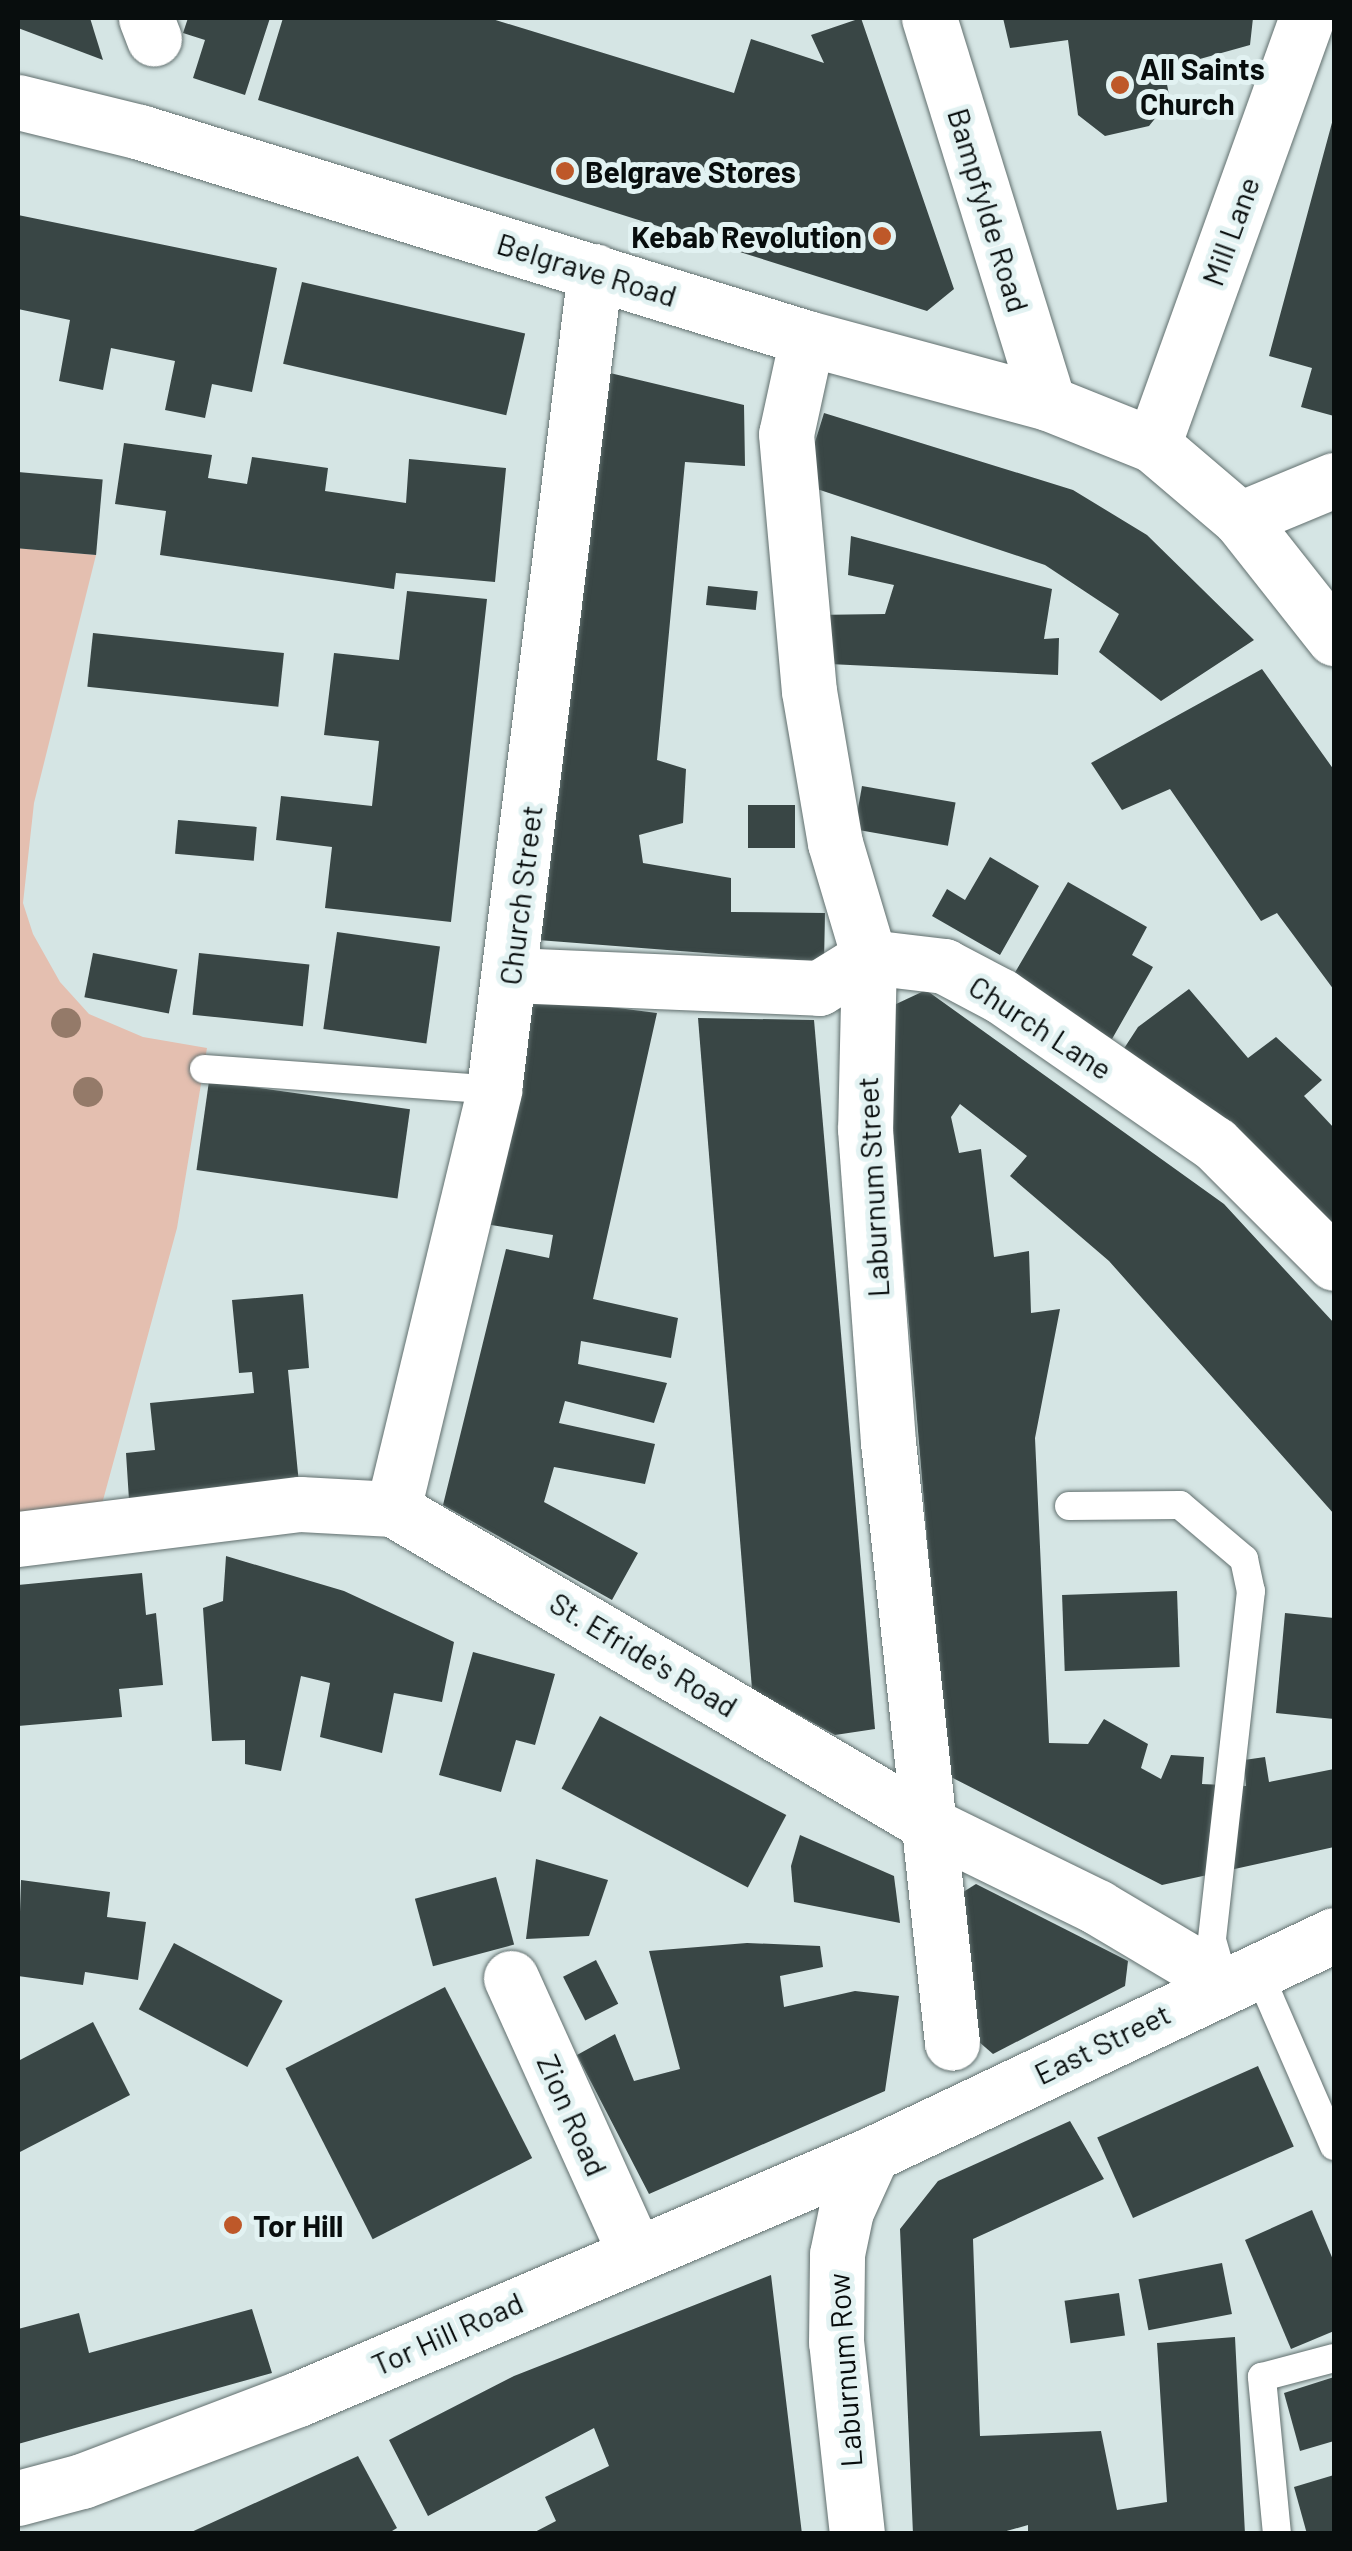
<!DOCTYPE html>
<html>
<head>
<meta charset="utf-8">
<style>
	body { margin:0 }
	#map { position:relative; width:1352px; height:2551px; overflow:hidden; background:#d5e5e4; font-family:Barlow,sans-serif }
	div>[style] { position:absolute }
	.green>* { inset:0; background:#e4bfb0 }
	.building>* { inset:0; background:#394645; transform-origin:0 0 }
	.roads { filter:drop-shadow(0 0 2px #616f6e) drop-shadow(0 0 2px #616f6e) }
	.service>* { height:28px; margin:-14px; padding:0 14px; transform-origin:14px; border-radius:14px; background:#fff }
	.minor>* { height:55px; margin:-27.5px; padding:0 27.5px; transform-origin:27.5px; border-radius:27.5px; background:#fff }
	.tertiary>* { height:55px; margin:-27.5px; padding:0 27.5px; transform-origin:27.5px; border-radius:27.5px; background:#fff }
	.trees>* { width:30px; height:30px; margin:-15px; border-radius:50%; background:#947a69 }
	.dots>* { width:28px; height:28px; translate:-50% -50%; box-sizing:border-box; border:5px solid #e2f2f2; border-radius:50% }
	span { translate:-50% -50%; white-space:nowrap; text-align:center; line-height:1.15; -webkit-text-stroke:10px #e2f2f2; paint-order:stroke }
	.poi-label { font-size:30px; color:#080d0d; font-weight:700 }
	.left { translate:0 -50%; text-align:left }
	.right { translate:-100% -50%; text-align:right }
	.street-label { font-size:30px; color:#080d0d }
	.frame { position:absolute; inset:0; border:20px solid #080d0d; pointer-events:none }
</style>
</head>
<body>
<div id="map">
	<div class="green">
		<div style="clip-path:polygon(18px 548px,96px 555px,34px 803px,23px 903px,33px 934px,60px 982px,89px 1014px,143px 1037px,207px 1048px,177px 1228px,102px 1504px,18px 1512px)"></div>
	</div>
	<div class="building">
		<div style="clip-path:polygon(18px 18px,90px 18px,103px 60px,18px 28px)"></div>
		<div style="clip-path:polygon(188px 18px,270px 18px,245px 95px,193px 78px,205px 40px,183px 33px)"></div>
		<div style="clip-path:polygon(283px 18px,489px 18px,734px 93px,751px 39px,824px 63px,811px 35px,861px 18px,954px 289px,927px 311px,258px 100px)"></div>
		<div style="clip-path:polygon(1003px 18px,1253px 18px,1250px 45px,1164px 69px,1170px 100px,1149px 126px,1105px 136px,1078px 115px,1068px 40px,1010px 48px)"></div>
		<div style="clip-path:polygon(1333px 119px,1334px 119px,1334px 416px,1301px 407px,1312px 368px,1269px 356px)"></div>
		<div style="clip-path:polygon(18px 215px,277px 268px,252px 392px,212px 384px,205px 418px,165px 410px,175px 361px,111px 348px,103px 390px,59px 381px,70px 320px,18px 309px)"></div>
		<div style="left:302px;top:282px;width:229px;height:84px;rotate:13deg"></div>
		<div style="clip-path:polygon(610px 373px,744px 405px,745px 466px,685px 462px,657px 760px,686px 769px,683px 823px,639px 835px,643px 863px,731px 878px,731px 912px,825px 913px,824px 962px,538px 940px)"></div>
		<div style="clip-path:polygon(824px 413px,1073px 490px,1147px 535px,1254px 640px,1161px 701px,1099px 652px,1119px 614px,1045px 565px,802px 484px)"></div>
		<div style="clip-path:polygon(124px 443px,212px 455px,208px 478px,247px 484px,252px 457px,328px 468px,325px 491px,406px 503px,409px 459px,506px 468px,495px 582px,396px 573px,394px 589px,160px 555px,166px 511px,115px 504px)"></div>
		<div style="left:18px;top:472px;width:85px;height:76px;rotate:5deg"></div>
		<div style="clip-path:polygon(851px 536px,1052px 589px,1044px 639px,1059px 638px,1058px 675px,829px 664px,814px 615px,885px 614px,894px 585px,848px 575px)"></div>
		<div style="left:708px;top:586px;width:50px;height:19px;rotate:6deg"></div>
		<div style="clip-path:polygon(407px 591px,487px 599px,451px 922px,325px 908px,332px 847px,276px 840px,281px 796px,372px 806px,379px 741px,324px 735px,334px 653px,399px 660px)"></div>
		<div style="left:93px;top:633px;width:192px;height:54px;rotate:6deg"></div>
		<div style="clip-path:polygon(1262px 669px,1334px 770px,1334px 990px,1277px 913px,1261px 921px,1170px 789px,1122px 810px,1091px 763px)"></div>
		<div style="left:862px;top:786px;width:95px;height:44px;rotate:10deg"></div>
		<div style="left:795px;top:805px;width:43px;height:47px;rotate:90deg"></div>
		<div style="left:178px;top:820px;width:79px;height:34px;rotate:5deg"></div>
		<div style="clip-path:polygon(990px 857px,1039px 886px,1000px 955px,932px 916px,947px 889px,965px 900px)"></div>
		<div style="clip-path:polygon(1068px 882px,1147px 927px,1132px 955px,1153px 967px,1112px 1039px,1010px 981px)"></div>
		<div style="left:337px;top:932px;width:104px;height:98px;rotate:8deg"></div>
		<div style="left:93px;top:953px;width:86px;height:45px;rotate:11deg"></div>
		<div style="left:199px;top:953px;width:111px;height:62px;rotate:6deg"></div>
		<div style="clip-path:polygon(1189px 989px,1248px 1058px,1276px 1037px,1322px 1080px,1304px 1096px,1334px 1128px,1334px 1236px,1123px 1050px,1138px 1027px)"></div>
		<div style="clip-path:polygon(926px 990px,1224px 1204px,1334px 1323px,1334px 1514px,1109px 1261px,1010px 1176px,1027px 1156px,960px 1104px,951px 1117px,959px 1153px,981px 1149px,994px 1257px,1029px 1251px,1031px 1313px,1060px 1309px,1035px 1438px,1049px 1743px,1088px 1744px,1104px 1719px,1148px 1744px,1141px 1768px,1161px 1779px,1171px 1755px,1204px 1757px,1202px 1784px,1246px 1786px,1244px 1760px,1265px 1757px,1269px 1782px,1334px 1769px,1334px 1847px,1162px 1885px,947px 1775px,892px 1123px,894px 1005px)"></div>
		<div style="clip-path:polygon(532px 997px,657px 1013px,593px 1299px,678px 1318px,671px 1358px,581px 1341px,578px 1364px,667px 1383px,654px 1423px,565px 1401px,559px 1423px,655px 1444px,645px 1484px,554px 1467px,544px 1502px,638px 1553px,612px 1600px,443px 1505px,506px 1249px,549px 1258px,553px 1235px,485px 1224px)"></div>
		<div style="clip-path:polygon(698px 1018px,814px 1020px,875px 1729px,835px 1735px,752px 1689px)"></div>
		<div style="left:209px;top:1081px;width:203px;height:90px;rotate:8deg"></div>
		<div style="clip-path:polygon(303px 1294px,309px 1368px,288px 1370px,299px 1484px,129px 1500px,126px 1453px,155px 1450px,150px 1403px,254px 1393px,252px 1372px,239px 1373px,232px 1300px)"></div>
		<div style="clip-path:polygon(226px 1556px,344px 1591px,454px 1642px,442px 1702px,394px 1693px,382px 1753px,320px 1737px,330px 1683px,301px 1676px,281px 1771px,245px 1764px,245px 1740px,212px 1741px,203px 1608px,223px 1601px)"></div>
		<div style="clip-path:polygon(142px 1573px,146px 1615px,156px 1613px,163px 1685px,119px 1689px,122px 1717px,18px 1726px,18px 1585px)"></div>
		<div style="left:1177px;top:1591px;width:76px;height:115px;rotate:88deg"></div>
		<div style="clip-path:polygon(1285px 1613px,1334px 1618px,1334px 1719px,1276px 1713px)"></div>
		<div style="clip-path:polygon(473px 1652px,555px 1674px,535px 1745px,516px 1740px,501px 1792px,439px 1775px)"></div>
		<div style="left:600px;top:1716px;width:211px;height:82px;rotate:28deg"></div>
		<div style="clip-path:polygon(800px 1835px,894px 1876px,900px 1923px,794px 1902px,791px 1866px)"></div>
		<div style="clip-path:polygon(536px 1859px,608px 1880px,589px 1936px,526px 1939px)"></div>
		<div style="left:496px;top:1877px;width:70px;height:84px;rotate:75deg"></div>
		<div style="clip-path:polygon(21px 1880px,110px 1892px,107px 1917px,146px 1922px,138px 1980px,85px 1972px,83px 1985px,18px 1976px)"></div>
		<div style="clip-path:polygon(976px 1884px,1128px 1961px,1125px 1986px,993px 2054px,971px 2035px,952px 1899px)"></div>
		<div style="left:174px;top:1943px;width:123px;height:75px;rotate:28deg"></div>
		<div style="clip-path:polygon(747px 1943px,820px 1946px,823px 1967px,780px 1976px,784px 2007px,855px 1991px,899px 1996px,885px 2091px,649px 2194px,577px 2055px,615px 2034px,634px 2081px,680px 2069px,649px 1951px)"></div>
		<div style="left:596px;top:1960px;width:49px;height:37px;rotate:63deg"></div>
		<div style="left:445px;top:1987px;width:192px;height:179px;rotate:63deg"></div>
		<div style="clip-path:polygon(93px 2022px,130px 2095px,18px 2153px,18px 2061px)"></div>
		<div style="left:1258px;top:2066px;width:88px;height:176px;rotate:66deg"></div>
		<div style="clip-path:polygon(1070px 2121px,1104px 2179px,973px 2239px,980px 2436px,1101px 2431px,1117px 2510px,1167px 2502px,1157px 2343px,1235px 2337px,1245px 2534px,1028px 2534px,1028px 2525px,996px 2534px,913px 2534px,900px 2229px,938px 2181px)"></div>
		<div style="clip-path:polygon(1312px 2210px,1334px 2262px,1334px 2331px,1291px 2349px,1245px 2240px)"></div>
		<div style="left:1222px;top:2263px;width:52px;height:85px;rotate:79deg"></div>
		<div style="clip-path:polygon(771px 2275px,802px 2534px,531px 2534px,556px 2521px,545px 2497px,609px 2466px,594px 2428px,428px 2516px,389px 2440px,514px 2376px)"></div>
		<div style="left:1119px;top:2293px;width:43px;height:55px;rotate:82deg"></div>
		<div style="clip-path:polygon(252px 2309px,272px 2373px,18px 2444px,18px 2329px,79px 2313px,89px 2353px)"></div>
		<div style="clip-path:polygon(1334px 2377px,1334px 2441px,1300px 2451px,1284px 2393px)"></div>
		<div style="clip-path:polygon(358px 2456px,397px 2528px,387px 2534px,187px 2534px)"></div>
		<div style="clip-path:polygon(1334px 2475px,1334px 2534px,1307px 2534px,1294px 2487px)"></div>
	</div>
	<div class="roads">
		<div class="service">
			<div style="left:204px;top:1069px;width:291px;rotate:4.1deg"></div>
			<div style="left:1069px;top:1506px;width:111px;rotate:-0.5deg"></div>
			<div style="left:1180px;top:1505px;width:84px;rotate:40.2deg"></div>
			<div style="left:1244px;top:1559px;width:33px;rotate:78deg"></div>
			<div style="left:1251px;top:1591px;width:351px;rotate:96.4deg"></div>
			<div style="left:1212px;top:1940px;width:40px;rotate:74deg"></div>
			<div style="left:1257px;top:1969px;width:193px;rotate:66.5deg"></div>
			<div style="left:1277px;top:2534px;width:158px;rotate:-95.5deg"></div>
			<div style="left:1262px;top:2377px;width:74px;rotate:-14.8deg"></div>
		</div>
		<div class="minor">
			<div style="left:146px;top:18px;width:22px;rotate:69deg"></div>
			<div style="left:929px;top:18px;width:403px;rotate:72.8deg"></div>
			<div style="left:807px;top:338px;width:98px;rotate:102.3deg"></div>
			<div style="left:786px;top:434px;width:258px;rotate:84.9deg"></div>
			<div style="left:809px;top:691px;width:154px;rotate:80.3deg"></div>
			<div style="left:835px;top:843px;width:119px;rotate:73.4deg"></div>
			<div style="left:869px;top:957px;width:172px;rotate:91.3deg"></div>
			<div style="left:865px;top:1129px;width:314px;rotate:85.8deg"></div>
			<div style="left:888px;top:1442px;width:604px;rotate:83.92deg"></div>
			<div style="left:1153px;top:445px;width:454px;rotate:-70.2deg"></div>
			<div style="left:1240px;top:519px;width:102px;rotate:-22.5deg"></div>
			<div style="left:511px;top:975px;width:308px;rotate:2.4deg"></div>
			<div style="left:819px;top:988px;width:59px;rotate:-31.8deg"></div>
			<div style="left:869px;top:957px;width:76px;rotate:6.8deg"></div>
			<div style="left:944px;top:966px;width:64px;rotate:27.8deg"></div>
			<div style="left:1001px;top:996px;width:260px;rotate:34.7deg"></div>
			<div style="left:1215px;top:1144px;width:168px;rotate:45deg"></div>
			<div style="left:393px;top:1509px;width:431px;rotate:-76.4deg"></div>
			<div style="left:494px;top:1090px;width:825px;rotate:-82.97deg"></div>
			<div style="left:18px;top:1539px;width:284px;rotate:-7.1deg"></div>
			<div style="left:300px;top:1504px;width:93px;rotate:3.1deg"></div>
			<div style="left:393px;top:1509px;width:628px;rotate:30.45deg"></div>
			<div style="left:934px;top:1827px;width:182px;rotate:26.1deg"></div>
			<div style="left:1097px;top:1907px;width:149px;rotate:30.7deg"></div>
			<div style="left:511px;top:1978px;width:299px;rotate:65.7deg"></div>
		</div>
		<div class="tertiary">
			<div style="left:18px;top:102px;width:126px;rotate:13.8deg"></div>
			<div style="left:140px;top:132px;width:698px;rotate:17.16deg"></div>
			<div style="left:807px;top:338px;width:250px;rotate:15.1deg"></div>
			<div style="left:1048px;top:403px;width:113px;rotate:21.8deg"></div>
			<div style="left:1153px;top:445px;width:114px;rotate:40.4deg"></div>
			<div style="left:1240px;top:519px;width:152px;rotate:51.7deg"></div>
			<div style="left:18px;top:2498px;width:66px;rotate:-14.9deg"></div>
			<div style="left:82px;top:2481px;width:231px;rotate:-20.8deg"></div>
			<div style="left:298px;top:2399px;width:624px;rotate:-23.11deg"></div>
			<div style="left:872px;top:2154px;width:511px;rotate:-25.36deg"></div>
			<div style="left:857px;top:2534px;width:193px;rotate:-96.2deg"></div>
			<div style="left:836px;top:2342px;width:88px;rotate:-89.3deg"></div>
			<div style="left:837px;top:2254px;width:44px;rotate:-78.2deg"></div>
			<div style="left:846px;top:2211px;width:63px;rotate:-65.5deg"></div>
		</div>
	</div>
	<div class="trees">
		<div style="left:66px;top:1023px"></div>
		<div style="left:88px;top:1092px"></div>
	</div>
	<div class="dots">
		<div style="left:1120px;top:85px;background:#be5829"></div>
		<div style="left:565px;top:171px;background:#be5829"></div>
		<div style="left:882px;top:236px;background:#be5829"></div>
		<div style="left:233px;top:2225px;background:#be5829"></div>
	</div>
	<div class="poi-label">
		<span class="left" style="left:1140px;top:85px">All Saints<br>Church</span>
		<span class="left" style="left:585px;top:171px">Belgrave Stores</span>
		<span class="right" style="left:862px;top:236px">Kebab Revolution</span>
		<span class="left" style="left:253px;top:2225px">Tor Hill</span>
	</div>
	<div class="street-label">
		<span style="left:989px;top:210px;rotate:73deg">Bampfylde Road</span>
		<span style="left:1230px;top:231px;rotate:-70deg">Mill Lane</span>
		<span style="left:587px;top:269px;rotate:17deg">Belgrave Road</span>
		<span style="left:520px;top:895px;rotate:-83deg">Church Street</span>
		<span style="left:1041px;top:1027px;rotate:33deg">Church Lane</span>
		<span style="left:872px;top:1187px;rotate:-93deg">Laburnum Street</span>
		<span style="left:644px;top:1654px;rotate:31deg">St. Efride's Road</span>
		<span style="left:1102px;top:2043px;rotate:-26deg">East Street</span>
		<span style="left:573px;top:2115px;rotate:66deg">Zion Road</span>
		<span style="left:447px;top:2333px;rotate:-24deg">Tor Hill Road</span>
		<span style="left:844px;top:2370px;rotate:-94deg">Laburnum Row</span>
	</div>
	<div class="frame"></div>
</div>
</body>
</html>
